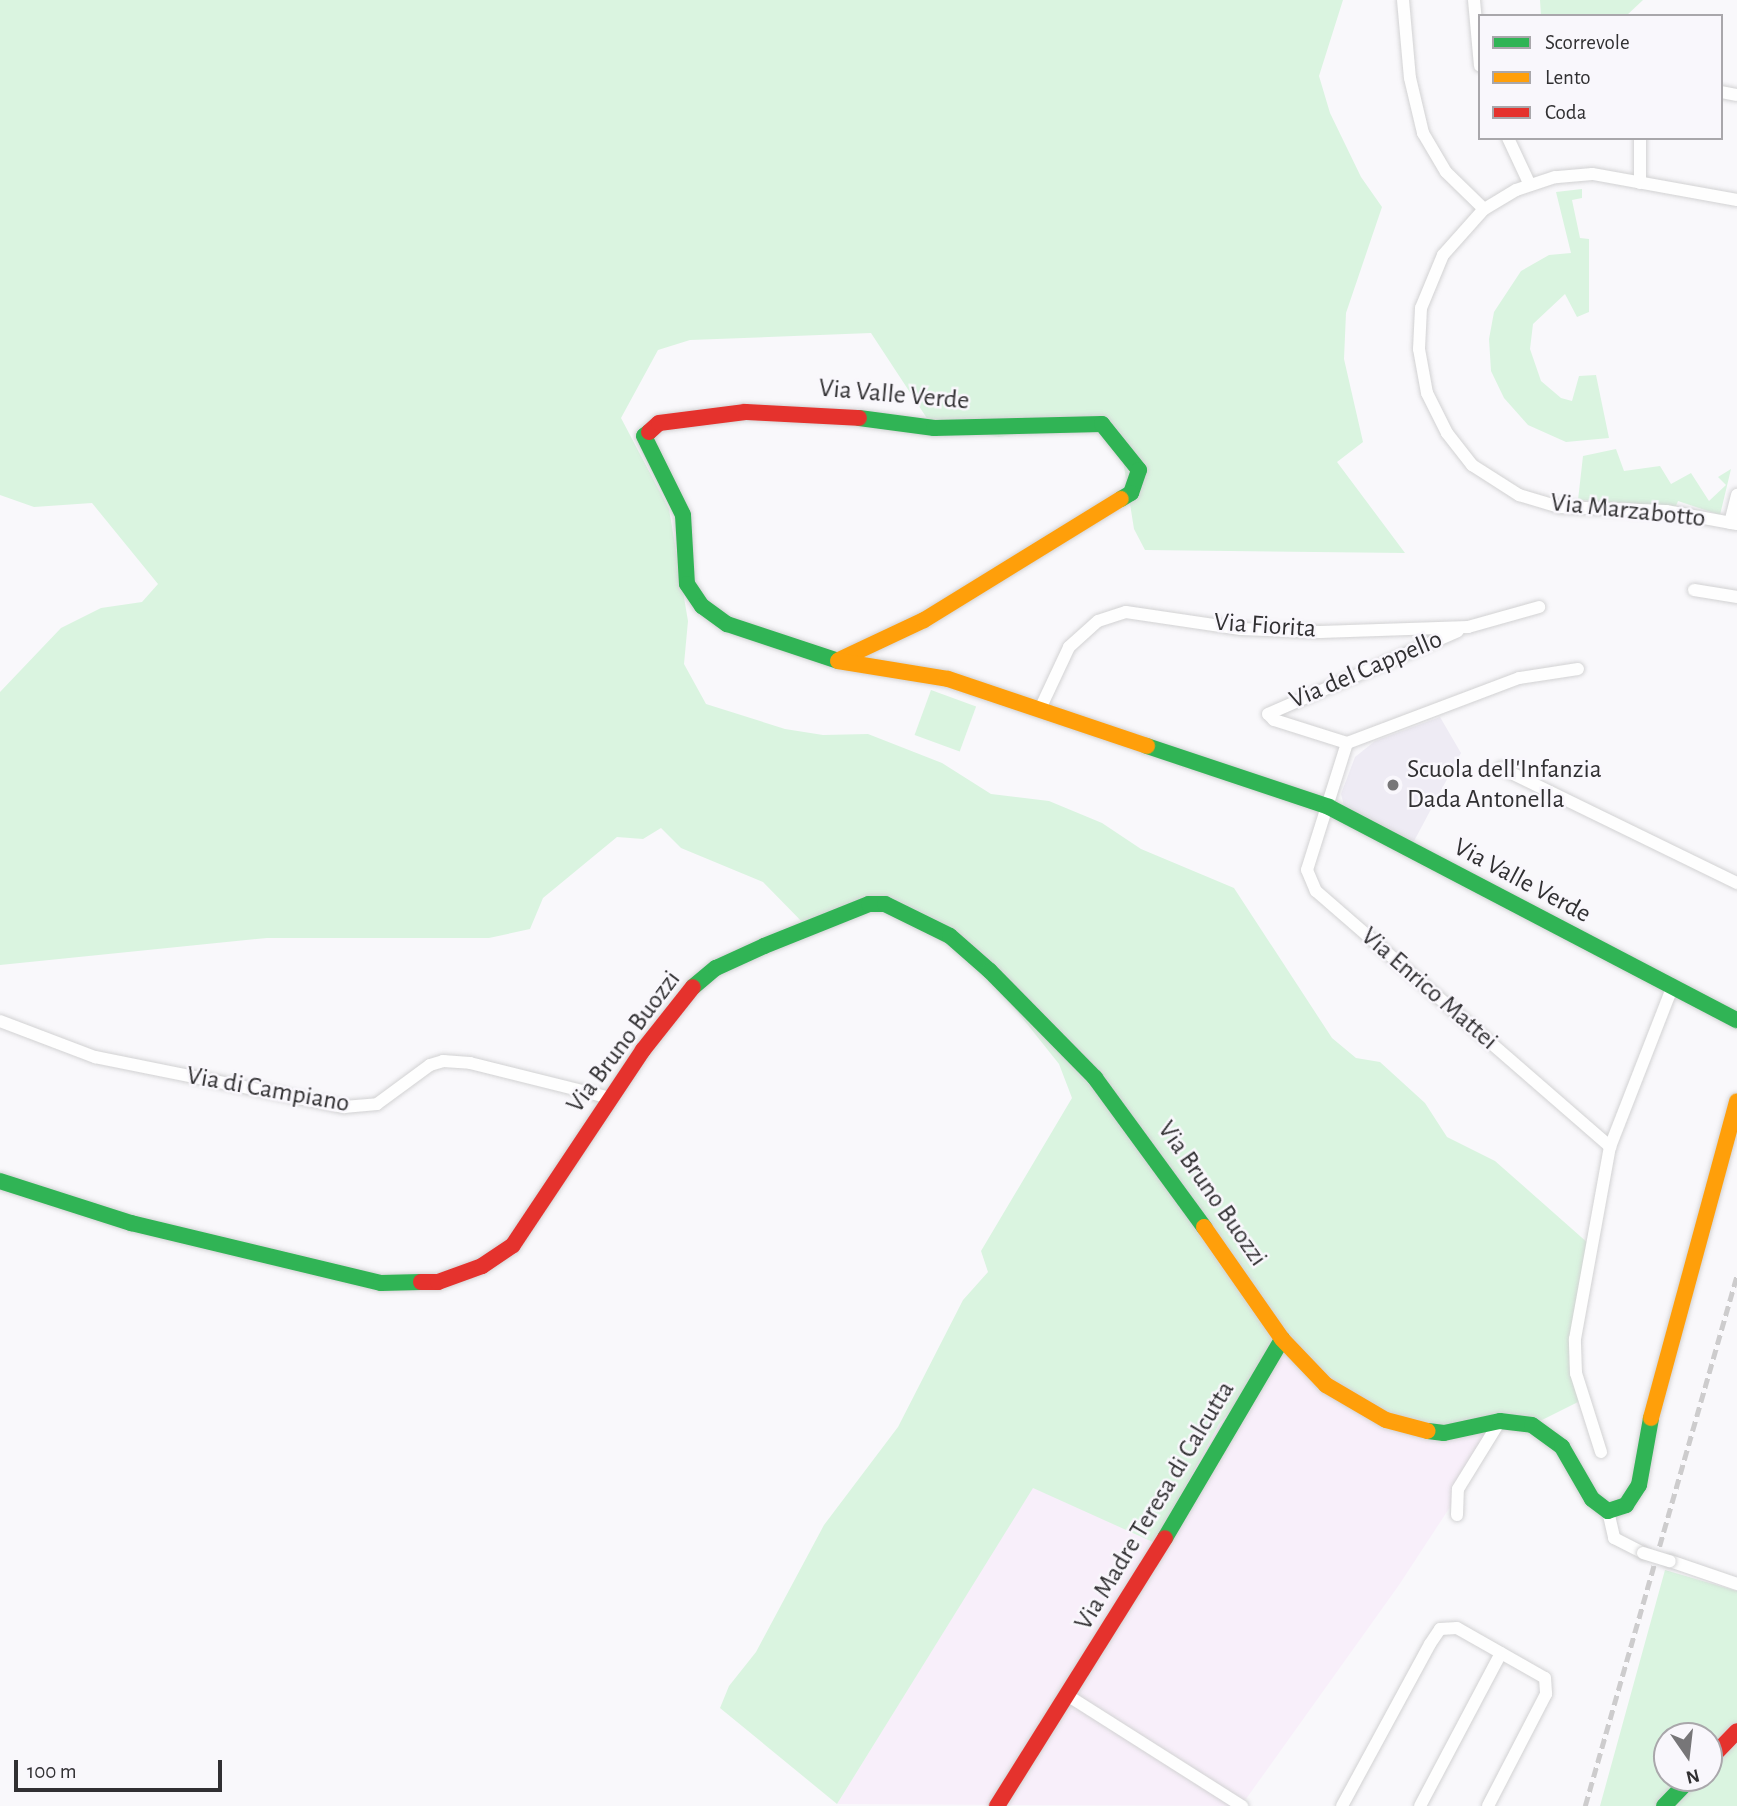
<!DOCTYPE html>
<html>
<head>
<meta charset="utf-8">
<style>
	body { margin:0 }
	#map { position:relative; width:1737px; height:1806px; overflow:hidden; background:#f9f8fb; font-family:"Alegreya Sans",sans-serif }
	div>[style] { position:absolute }
	.industrial>* { inset:0; background:#f8effa }
	.built>* { inset:0; background:#eeebf4 }
	.green>* { inset:0; background:#daf4e0; transform-origin:0 0 }
	.roads { filter:drop-shadow(0 0 2px #d2d2d3) drop-shadow(0 0 2px #d2d2d3) }
	.street>* { height:12px; margin:-6px; padding:0 6px; transform-origin:6px; border-radius:6px; background:#fefefe }
	.fast>* { height:16px; margin:-8px; padding:0 8px; transform-origin:8px; border-radius:8px; background:#30b455 }
	.slow>* { height:16px; margin:-8px; padding:0 8px; transform-origin:8px; border-radius:8px; background:#ff9f0a }
	.jam>* { height:16px; margin:-8px; padding:0 8px; transform-origin:8px; border-radius:8px; background:#e5322d }
	.rail>* { height:4.5px; margin-top:-2.25px; transform-origin:0; background:repeating-linear-gradient(90deg,#cdcccd 0 10px,transparent 0 15px) }
	.bridges { filter:drop-shadow(0 0 2px #d2d2d3) drop-shadow(0 0 2px #d2d2d3) }
	.street-bridge>* { height:12px; margin:-6px; padding:0 6px; transform-origin:6px; border-radius:6px; background:#fefefe }
	.dots>* { width:19px; height:19px; translate:-50% -50%; box-sizing:border-box; border:4px solid #f9f7fc; border-radius:50% }
	span { translate:-50% -50%; white-space:nowrap; text-align:center; line-height:1.15; -webkit-text-stroke:5px #f9f7fc; paint-order:stroke }
	.street-label { font-size:26px; color:#313032 }
	.poi-label { font-size:26px; color:#313032 }
	.left { translate:0 -50%; text-align:left }
	.legend { position:absolute; left:1478px; top:14px; width:245px; height:126px; box-sizing:border-box; background:#f9f7fc; border:2px solid #a9a7ab; margin:0; padding:9px 12px; list-style:none; font-size:21px; color:#313032 }
	.legend li { display:flex; align-items:center; gap:14px; height:35px }
	.legend b { width:35px; border:2px solid #a9a7ab }
	.north { position:absolute; left:1653px; top:1722px; width:70px; height:70px; box-sizing:border-box; background:#f9f7fc; border:2px solid #a9a7ab; border-radius:50%; rotate:166deg; font-size:19px; font-weight:700; line-height:28px; text-align:center; color:#313032 }
	.north::after { content:''; display:block; margin:auto; width:24px; height:32px; background:#777678; clip-path:polygon(50% 0,100% 100%,50% 72%,0 100%) }
	.scale { position:absolute; left:14px; top:1760px; width:208px; height:32px; box-sizing:border-box; border:4px solid #313032; border-top:0; padding-left:9px; font-size:21px; line-height:24px; white-space:nowrap; color:#313032; -webkit-text-stroke:5px #f9f7fc; paint-order:stroke }
</style>
</head>
<body>
<div id="map">
	<div class="industrial">
		<div style="clip-path:polygon(1287px 1347px,1494px 1430px,1471px 1475px,1399px 1585px,1241px 1806px,837px 1804px,1033px 1487px,1155px 1542px,1219px 1424px)"></div>
	</div>
	<div class="built">
		<div style="clip-path:polygon(1440px 717px,1461px 753px,1413px 843px,1345px 810px,1341px 794px,1355px 757px,1375px 741px)"></div>
	</div>
	<div class="green">
		<div style="clip-path:polygon(0 0,1343px 0,1319px 76px,1330px 113px,1361px 177px,1382px 207px,1346px 313px,1344px 359px,1363px 442px,1337px 462px,1405px 553px,1145px 550px,1134px 529px,1122px 454px,1101px 431px,1068px 425px,999px 437px,932px 426px,871px 333px,690px 340px,658px 350px,621px 418px,669px 509px,688px 621px,684px 664px,706px 704px,785px 729px,823px 735px,868px 734px,942px 763px,991px 794px,1049px 801px,1102px 823px,1141px 849px,1234px 888px,1332px 1038px,1356px 1058px,1380px 1062px,1425px 1103px,1447px 1137px,1495px 1161px,1589px 1244px,1582px 1291px,1580px 1401px,1538px 1422px,1407px 1431px,1287px 1347px,1219px 1424px,1155px 1543px,1033px 1488px,837px 1804px,720px 1708px,729px 1686px,756px 1652px,824px 1525px,898px 1427px,963px 1300px,988px 1272px,981px 1251px,1072px 1098px,1059px 1064px,996px 985px,955px 949px,889px 910px,861px 910px,810px 930px,763px 882px,681px 848px,661px 828px,643px 839px,617px 837px,543px 898px,530px 929px,489px 938px,267px 938px,0 965px,0 692px,61px 628px,101px 608px,142px 602px,158px 584px,92px 503px,34px 507px,0 495px)"></div>
		<div style="clip-path:polygon(1540px 0,1643px 0,1626px 16px,1541px 16px)"></div>
		<div style="clip-path:polygon(1582px 189px,1582px 198px,1572px 200px,1580px 238px,1589px 239px,1589px 312px,1577px 317px,1565px 294px,1533px 324px,1530px 349px,1541px 381px,1561px 398px,1572px 401px,1579px 376px,1596px 375px,1609px 438px,1566px 442px,1528px 425px,1504px 398px,1491px 371px,1489px 339px,1494px 312px,1521px 271px,1549px 255px,1571px 253px,1556px 192px)"></div>
		<div style="clip-path:polygon(1616px 449px,1624px 471px,1660px 466px,1671px 484px,1691px 473px,1709px 501px,1726px 485px,1718px 477px,1731px 469px,1720px 515px,1678px 501px,1676px 506px,1578px 500px,1583px 456px)"></div>
		<div style="left:931px;top:690px;width:48px;height:48px;rotate:20deg"></div>
		<div style="clip-path:polygon(evenodd,1665px 1570px,1737px 1591px,1737px 1806px,1600px 1806px,1665px 1570px,1667px 1736px,1709px 1736px,1709px 1778px,1667px 1778px,1667px 1736px)"></div>
	</div>
	<div class="roads">
		<div class="street">
			<div style="left:1403px;top:0;width:78px;rotate:84.9deg"></div>
			<div style="left:1410px;top:78px;width:57px;rotate:76.7deg"></div>
			<div style="left:1423px;top:133px;width:45px;rotate:59.5deg"></div>
			<div style="left:1446px;top:172px;width:53px;rotate:44.2deg"></div>
			<div style="left:1474px;top:0;width:66px;rotate:84.8deg"></div>
			<div style="left:1721px;top:92px;width:16px;rotate:11deg"></div>
			<div style="left:1508px;top:138px;width:52px;rotate:64.9deg"></div>
			<div style="left:1640px;top:138px;width:45px;rotate:90deg"></div>
			<div style="left:1737px;top:200px;width:147px;rotate:-169.8deg"></div>
			<div style="left:1592px;top:174px;width:37px;rotate:175deg"></div>
			<div style="left:1555px;top:177px;width:41px;rotate:161.6deg"></div>
			<div style="left:1516px;top:190px;width:37px;rotate:149deg"></div>
			<div style="left:1484px;top:209px;width:62px;rotate:131.7deg"></div>
			<div style="left:1443px;top:255px;width:57px;rotate:112.5deg"></div>
			<div style="left:1421px;top:308px;width:41px;rotate:92.8deg"></div>
			<div style="left:1419px;top:349px;width:45px;rotate:79.7deg"></div>
			<div style="left:1427px;top:393px;width:45px;rotate:63.4deg"></div>
			<div style="left:1447px;top:433px;width:41px;rotate:52deg"></div>
			<div style="left:1472px;top:465px;width:56px;rotate:32.6deg"></div>
			<div style="left:1519px;top:495px;width:42px;rotate:16.7deg"></div>
			<div style="left:1559px;top:507px;width:107px;rotate:2.1deg"></div>
			<div style="left:1666px;top:511px;width:72px;rotate:10.4deg"></div>
			<div style="left:1730px;top:523px;width:29px;rotate:-76deg"></div>
			<div style="left:1694px;top:590px;width:44px;rotate:9.2deg"></div>
			<div style="left:1578px;top:669px;width:60px;rotate:171.3deg"></div>
			<div style="left:1519px;top:678px;width:184px;rotate:159.3deg"></div>
			<div style="left:1347px;top:743px;width:133px;rotate:107.5deg"></div>
			<div style="left:1307px;top:870px;width:23px;rotate:67deg"></div>
			<div style="left:1316px;top:891px;width:390px;rotate:41deg"></div>
			<div style="left:1040px;top:709px;width:68px;rotate:-64.9deg"></div>
			<div style="left:1069px;top:647px;width:39px;rotate:-42deg"></div>
			<div style="left:1098px;top:621px;width:29px;rotate:-18deg"></div>
			<div style="left:1126px;top:612px;width:116px;rotate:8.4deg"></div>
			<div style="left:1241px;top:629px;width:79px;rotate:2.2deg"></div>
			<div style="left:1320px;top:632px;width:148px;rotate:-1.9deg"></div>
			<div style="left:1468px;top:627px;width:74px;rotate:-15.7deg"></div>
			<div style="left:1347px;top:743px;width:77px;rotate:-162.5deg"></div>
			<div style="left:1274px;top:720px;width:8px;rotate:-135deg"></div>
			<div style="left:1268px;top:714px;width:207px;rotate:-23.6deg"></div>
			<div style="left:1501px;top:768px;width:263px;rotate:26deg"></div>
			<div style="left:0;top:1021px;width:102px;rotate:20.8deg"></div>
			<div style="left:95px;top:1057px;width:254px;rotate:11.4deg"></div>
			<div style="left:344px;top:1107px;width:33px;rotate:-5deg"></div>
			<div style="left:377px;top:1104px;width:66px;rotate:-36.3deg"></div>
			<div style="left:430px;top:1065px;width:14px;rotate:-17deg"></div>
			<div style="left:443px;top:1061px;width:27px;rotate:4deg"></div>
			<div style="left:470px;top:1063px;width:144px;rotate:14deg"></div>
			<div style="left:1601px;top:1452px;width:83px;rotate:-107.6deg"></div>
			<div style="left:1576px;top:1373px;width:34px;rotate:-92deg"></div>
			<div style="left:1575px;top:1339px;width:195px;rotate:-79.7deg"></div>
			<div style="left:1610px;top:1147px;width:171px;rotate:-68.7deg"></div>
			<div style="left:1608px;top:1511px;width:28px;rotate:77deg"></div>
			<div style="left:1614px;top:1538px;width:33px;rotate:27deg"></div>
			<div style="left:1457px;top:1515px;width:26px;rotate:-88deg"></div>
			<div style="left:1458px;top:1489px;width:80px;rotate:-58.3deg"></div>
			<div style="left:1670px;top:1561px;width:71px;rotate:18.9deg"></div>
			<div style="left:1070px;top:1697px;width:204px;rotate:32.4deg"></div>
			<div style="left:1342px;top:1806px;width:184px;rotate:-61.5deg"></div>
			<div style="left:1430px;top:1644px;width:18px;rotate:-56deg"></div>
			<div style="left:1440px;top:1629px;width:17px;rotate:-3deg"></div>
			<div style="left:1457px;top:1628px;width:101px;rotate:29.6deg"></div>
			<div style="left:1545px;top:1678px;width:16px;rotate:86deg"></div>
			<div style="left:1546px;top:1694px;width:126px;rotate:117.4deg"></div>
			<div style="left:1420px;top:1806px;width:173px;rotate:-62.1deg"></div>
		</div>
		<div class="fast">
			<div style="left:859px;top:418px;width:76px;rotate:7.6deg"></div>
			<div style="left:934px;top:428px;width:168px;rotate:-1.4deg"></div>
			<div style="left:1102px;top:424px;width:59px;rotate:51.2deg"></div>
			<div style="left:1139px;top:470px;width:24px;rotate:109deg"></div>
			<div style="left:1131px;top:493px;width:12px;rotate:149deg"></div>
			<div style="left:649px;top:432px;width:6px;rotate:141deg"></div>
			<div style="left:644px;top:436px;width:88px;rotate:63.7deg"></div>
			<div style="left:683px;top:515px;width:69px;rotate:86.7deg"></div>
			<div style="left:687px;top:584px;width:27px;rotate:56deg"></div>
			<div style="left:702px;top:606px;width:31px;rotate:36deg"></div>
			<div style="left:727px;top:624px;width:117px;rotate:18.4deg"></div>
			<div style="left:1147px;top:746px;width:192px;rotate:18.5deg"></div>
			<div style="left:1329px;top:807px;width:460px;rotate:27.6deg"></div>
			<div style="left:693px;top:987px;width:30px;rotate:-40deg"></div>
			<div style="left:716px;top:968px;width:53px;rotate:-24.6deg"></div>
			<div style="left:764px;top:946px;width:113px;rotate:-21.8deg"></div>
			<div style="left:869px;top:904px;width:16px"></div>
			<div style="left:885px;top:904px;width:72px;rotate:26.2deg"></div>
			<div style="left:950px;top:936px;width:53px;rotate:41.2deg"></div>
			<div style="left:990px;top:971px;width:150px;rotate:45.5deg"></div>
			<div style="left:1095px;top:1078px;width:185px;rotate:53.8deg"></div>
			<div style="left:0;top:1181px;width:138px;rotate:17.8deg"></div>
			<div style="left:131px;top:1223px;width:257px;rotate:13.5deg"></div>
			<div style="left:381px;top:1283px;width:40px;rotate:-1.4deg"></div>
			<div style="left:1428px;top:1431px;width:16px;rotate:7deg"></div>
			<div style="left:1444px;top:1433px;width:57px;rotate:-12.1deg"></div>
			<div style="left:1500px;top:1421px;width:32px;rotate:7deg"></div>
			<div style="left:1532px;top:1425px;width:37px;rotate:36deg"></div>
			<div style="left:1562px;top:1447px;width:60px;rotate:60deg"></div>
			<div style="left:1592px;top:1499px;width:20px;rotate:37deg"></div>
			<div style="left:1608px;top:1511px;width:19px;rotate:-18deg"></div>
			<div style="left:1626px;top:1505px;width:24px;rotate:-57deg"></div>
			<div style="left:1639px;top:1485px;width:68px;rotate:-79.8deg"></div>
			<div style="left:1165px;top:1538px;width:231px;rotate:-59.5deg"></div>
			<div style="left:1664px;top:1806px;width:39px;rotate:-46deg"></div>
		</div>
		<div class="slow">
			<div style="left:839px;top:660px;width:94px;rotate:-25.2deg"></div>
			<div style="left:924px;top:620px;width:231px;rotate:-31.6deg"></div>
			<div style="left:838px;top:661px;width:111px;rotate:9.3deg"></div>
			<div style="left:948px;top:679px;width:210px;rotate:18.6deg"></div>
			<div style="left:1204px;top:1227px;width:136px;rotate:55.1deg"></div>
			<div style="left:1282px;top:1339px;width:64px;rotate:46.3deg"></div>
			<div style="left:1326px;top:1385px;width:69px;rotate:30.3deg"></div>
			<div style="left:1386px;top:1420px;width:43px;rotate:14.7deg"></div>
			<div style="left:1651px;top:1418px;width:328px;rotate:-74.8deg"></div>
		</div>
		<div class="jam">
			<div style="left:649px;top:432px;width:13px;rotate:-42deg"></div>
			<div style="left:659px;top:423px;width:87px;rotate:-7.3deg"></div>
			<div style="left:745px;top:412px;width:114px;rotate:3deg"></div>
			<div style="left:421px;top:1282px;width:17px"></div>
			<div style="left:438px;top:1282px;width:47px;rotate:-20deg"></div>
			<div style="left:482px;top:1266px;width:37px;rotate:-34deg"></div>
			<div style="left:513px;top:1245px;width:234px;rotate:-56.3deg"></div>
			<div style="left:643px;top:1050px;width:80px;rotate:-51.6deg"></div>
			<div style="left:1709px;top:1760px;width:40px;rotate:-46deg"></div>
			<div style="left:997px;top:1806px;width:316px;rotate:-57.9deg"></div>
		</div>
	</div>
	<div class="rail">
		<div style="left:1585px;top:1806px;width:552px;rotate:-74.03deg"></div>
	</div>
	<div class="bridges">
		<div class="street-bridge">
			<div style="left:1643px;top:1553px;width:28px;rotate:17deg"></div>
		</div>
	</div>
	<div class="dots">
		<div style="left:1393px;top:785px;background:#777678"></div>
	</div>
	<div class="street-label">
		<span style="left:894px;top:395px;rotate:5deg">Via Valle Verde</span>
		<span style="left:1628px;top:511px;rotate:6deg">Via Marzabotto</span>
		<span style="left:1265px;top:626px;rotate:4deg">Via Fiorita</span>
		<span style="left:1366px;top:670px;rotate:-23deg">Via del Cappello</span>
		<span style="left:1522px;top:881px;rotate:28deg">Via Valle Verde</span>
		<span style="left:1429px;top:989px;rotate:41deg">Via Enrico Mattei</span>
		<span style="left:624px;top:1042px;rotate:-53deg">Via Bruno Buozzi</span>
		<span style="left:268px;top:1090px;rotate:10deg">Via di Campiano</span>
		<span style="left:1212px;top:1194px;rotate:55deg">Via Bruno Buozzi</span>
		<span style="left:1155px;top:1506px;rotate:-59deg">Via Madre Teresa di Calcutta</span>
	</div>
	<div class="poi-label">
		<span class="left" style="left:1407px;top:785px">Scuola dell'Infanzia<br>Dada Antonella</span>
	</div>
	<ul class="legend">
	<li><b style="height:9px;background:#30b455"></b>Scorrevole</li>
	<li><b style="height:9px;background:#ff9f0a"></b>Lento</li>
	<li><b style="height:9px;background:#e5322d"></b>Coda</li>
	</ul>
	<div class="north">N</div>
	<div class="scale">100 m</div>
</div>
</body>
</html>
